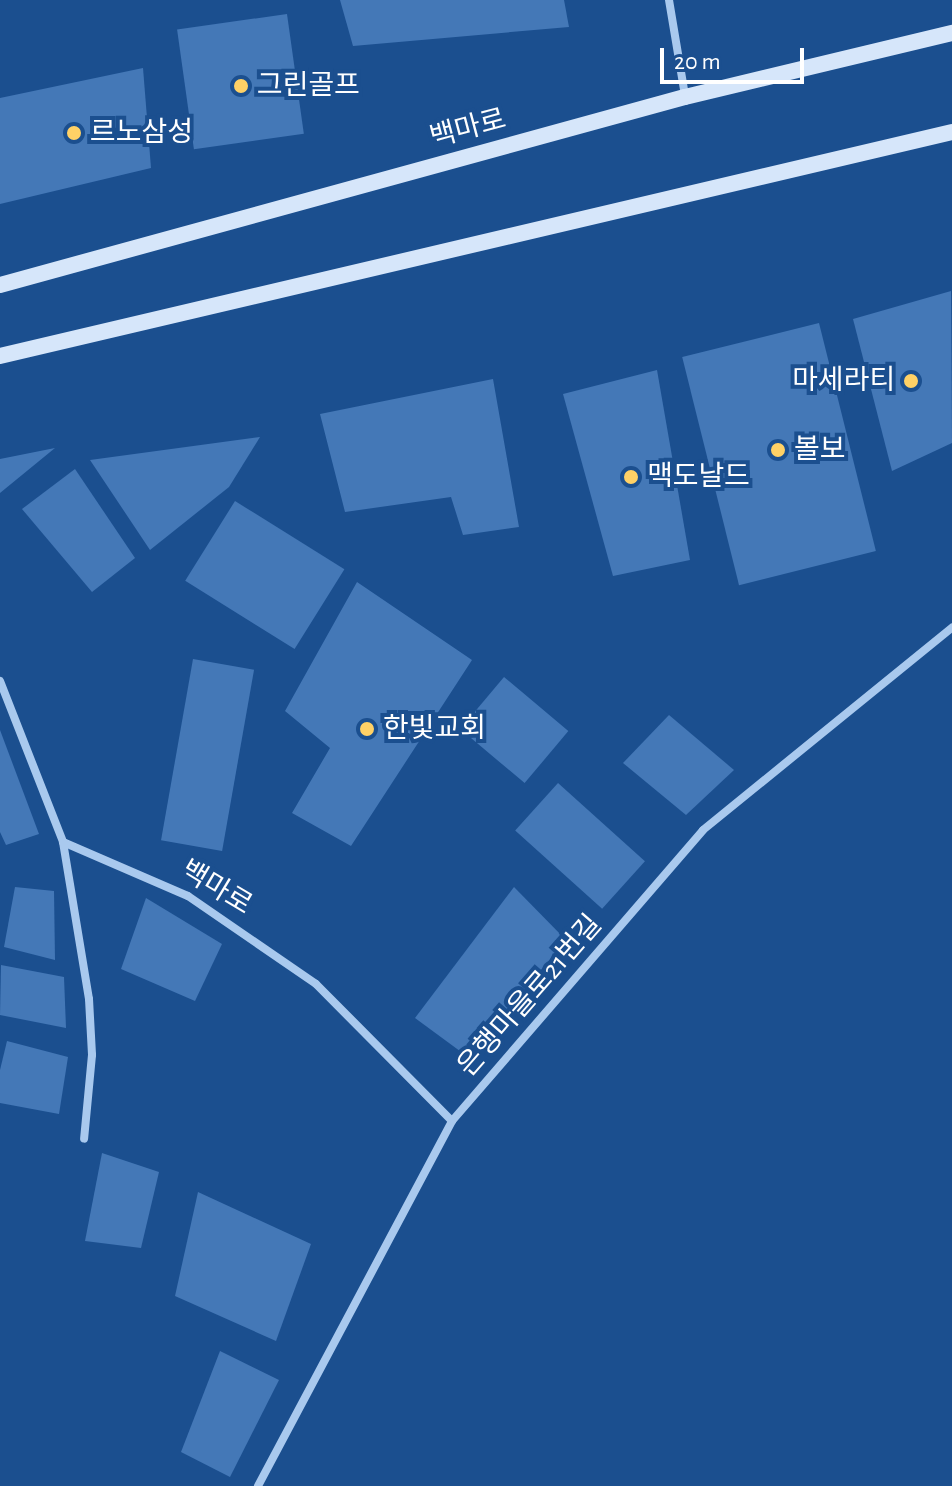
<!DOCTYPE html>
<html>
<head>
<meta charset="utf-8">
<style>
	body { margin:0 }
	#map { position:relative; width:952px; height:1486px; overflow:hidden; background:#1b4f8f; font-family:"Alegreya Sans","Noto Sans KR",sans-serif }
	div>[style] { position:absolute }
	.building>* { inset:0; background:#4478b7; transform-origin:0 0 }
	.minor>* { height:8px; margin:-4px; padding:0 4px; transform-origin:4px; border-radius:4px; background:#a9c9ee }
	.secondary>* { height:16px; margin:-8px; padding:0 8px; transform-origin:8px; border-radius:8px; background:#d6e6fa }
	.dots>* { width:22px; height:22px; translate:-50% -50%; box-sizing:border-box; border:4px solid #1b4f8f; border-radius:50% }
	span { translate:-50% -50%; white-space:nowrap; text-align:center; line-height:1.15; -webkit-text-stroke:8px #1b4f8f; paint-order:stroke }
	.poi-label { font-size:28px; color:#fff }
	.left { translate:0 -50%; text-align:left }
	.right { translate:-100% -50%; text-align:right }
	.street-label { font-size:28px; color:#fff }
	.scale { position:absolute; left:660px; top:48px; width:144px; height:36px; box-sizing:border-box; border:4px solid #fff; border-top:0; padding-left:10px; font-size:24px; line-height:28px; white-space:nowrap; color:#fff; -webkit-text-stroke:6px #1b4f8f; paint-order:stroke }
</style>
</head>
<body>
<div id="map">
	<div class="building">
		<div style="clip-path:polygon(340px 0,564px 0,569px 27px,353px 46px)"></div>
		<div style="left:287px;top:14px;width:121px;height:111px;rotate:82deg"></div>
		<div style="clip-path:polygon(143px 68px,151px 168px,0 204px,0 98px)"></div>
		<div style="clip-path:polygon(951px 291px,952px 443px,892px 471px,853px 319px)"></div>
		<div style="left:819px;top:323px;width:235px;height:141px;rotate:76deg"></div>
		<div style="clip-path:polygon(657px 370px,690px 560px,613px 576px,563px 394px)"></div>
		<div style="clip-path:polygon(493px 379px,519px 527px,463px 535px,451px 497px,345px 512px,320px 414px)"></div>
		<div style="clip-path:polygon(260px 437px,229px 487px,150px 550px,90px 460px)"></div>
		<div style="clip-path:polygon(55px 448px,0 493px,0 459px)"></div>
		<div style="clip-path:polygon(75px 469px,135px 558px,92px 592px,22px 509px)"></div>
		<div style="left:235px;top:501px;width:129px;height:94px;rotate:32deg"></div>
		<div style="clip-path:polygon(357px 582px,472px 660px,351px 846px,292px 813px,330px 748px,285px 711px)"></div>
		<div style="left:193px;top:659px;width:62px;height:184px;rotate:10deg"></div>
		<div style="left:504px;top:677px;width:84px;height:68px;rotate:40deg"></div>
		<div style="clip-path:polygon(669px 715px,734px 770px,686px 815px,623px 763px)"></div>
		<div style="clip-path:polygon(0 730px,39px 834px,6px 845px,0 832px)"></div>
		<div style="left:558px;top:783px;width:117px;height:64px;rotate:42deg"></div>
		<div style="clip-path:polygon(15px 887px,54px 891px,55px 960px,4px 947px)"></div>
		<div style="clip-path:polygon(514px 887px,566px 940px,468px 1057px,415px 1018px)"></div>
		<div style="clip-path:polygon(146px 898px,222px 944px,195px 1001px,121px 969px)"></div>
		<div style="clip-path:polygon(1px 965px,64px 977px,66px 1028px,0 1015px)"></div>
		<div style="clip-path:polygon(7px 1041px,68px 1057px,59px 1114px,0 1103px,0 1070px)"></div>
		<div style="clip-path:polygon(102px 1153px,159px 1172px,141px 1248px,85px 1241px)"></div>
		<div style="clip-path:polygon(198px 1192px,311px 1244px,276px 1341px,175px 1296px)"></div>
		<div style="clip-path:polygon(220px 1351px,279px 1380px,230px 1477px,181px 1452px)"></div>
	</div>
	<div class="minor">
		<div style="left:669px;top:0;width:97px;rotate:80.5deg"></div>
		<div style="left:0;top:681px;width:173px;rotate:68.6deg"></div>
		<div style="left:63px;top:842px;width:136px;rotate:23.4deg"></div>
		<div style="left:188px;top:896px;width:155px;rotate:34.5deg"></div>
		<div style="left:316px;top:984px;width:193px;rotate:45.2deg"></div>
		<div style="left:63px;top:842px;width:159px;rotate:80.6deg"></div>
		<div style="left:89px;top:999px;width:56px;rotate:86.9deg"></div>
		<div style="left:92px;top:1055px;width:84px;rotate:95.4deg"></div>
		<div style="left:258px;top:1486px;width:413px;rotate:-62deg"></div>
		<div style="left:452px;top:1121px;width:384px;rotate:-49.2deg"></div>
		<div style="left:703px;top:830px;width:321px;rotate:-39.1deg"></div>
	</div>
	<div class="secondary">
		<div style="left:0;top:285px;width:710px;rotate:-15.35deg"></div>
		<div style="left:685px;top:97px;width:275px;rotate:-13.5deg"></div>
		<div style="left:0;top:356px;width:978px;rotate:-13.24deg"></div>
	</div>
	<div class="dots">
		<div style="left:241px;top:86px;background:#ffd166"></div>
		<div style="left:74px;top:133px;background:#ffd166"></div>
		<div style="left:911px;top:381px;background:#ffd166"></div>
		<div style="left:778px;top:450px;background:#ffd166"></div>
		<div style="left:631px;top:477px;background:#ffd166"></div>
		<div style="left:367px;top:729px;background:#ffd166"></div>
	</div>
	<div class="poi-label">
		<span class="left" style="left:257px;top:86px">그린골프</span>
		<span class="left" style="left:90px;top:133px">르노삼성</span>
		<span class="right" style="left:895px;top:381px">마세라티</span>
		<span class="left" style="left:794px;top:450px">볼보</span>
		<span class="left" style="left:647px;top:477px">맥도날드</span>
		<span class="left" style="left:383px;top:729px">한빛교회</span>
	</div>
	<div class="street-label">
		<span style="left:468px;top:129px;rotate:-15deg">백마로</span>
		<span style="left:216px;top:888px;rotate:31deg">백마로</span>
		<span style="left:530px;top:996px;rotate:-49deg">은행마을로21번길</span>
	</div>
	<div class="scale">20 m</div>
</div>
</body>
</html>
